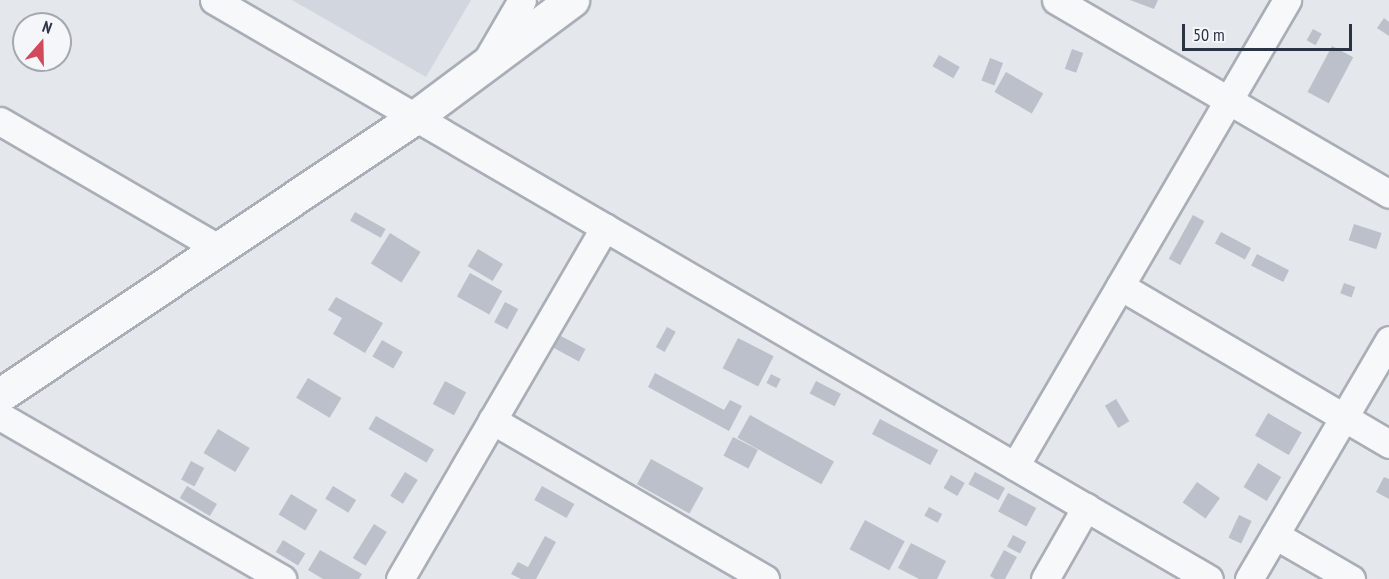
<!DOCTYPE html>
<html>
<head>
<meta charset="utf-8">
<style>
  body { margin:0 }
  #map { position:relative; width:1389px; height:579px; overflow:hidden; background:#e4e7ec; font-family:"PT Sans Narrow",sans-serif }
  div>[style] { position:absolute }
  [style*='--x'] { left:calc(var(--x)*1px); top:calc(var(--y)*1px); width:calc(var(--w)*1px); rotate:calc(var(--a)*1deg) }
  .built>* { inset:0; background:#d2d6de }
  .building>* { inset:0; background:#bbc0ca; transform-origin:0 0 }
  .roads { filter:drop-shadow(2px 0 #a9aeb7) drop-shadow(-2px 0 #a9aeb7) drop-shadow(0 2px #a9aeb7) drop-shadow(0 -2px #a9aeb7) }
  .minor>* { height:27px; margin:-13.5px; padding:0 13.5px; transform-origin:13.5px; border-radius:13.5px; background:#f7f8fa }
  .tertiary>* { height:33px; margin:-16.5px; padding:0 16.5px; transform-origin:16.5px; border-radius:16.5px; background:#f7f8fa }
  span { translate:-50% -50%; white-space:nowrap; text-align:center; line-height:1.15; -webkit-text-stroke:4.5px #f4f6f9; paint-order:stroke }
  .north { position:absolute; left:12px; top:12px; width:60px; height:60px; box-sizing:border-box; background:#f4f6f9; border:2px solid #a4a8b1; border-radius:50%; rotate:20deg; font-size:16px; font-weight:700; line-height:24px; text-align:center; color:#2b3445 }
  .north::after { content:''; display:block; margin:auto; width:21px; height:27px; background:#d1495b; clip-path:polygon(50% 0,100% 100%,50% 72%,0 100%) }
  .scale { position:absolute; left:1182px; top:24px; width:170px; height:27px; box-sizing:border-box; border:3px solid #2b3445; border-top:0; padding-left:8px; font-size:18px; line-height:21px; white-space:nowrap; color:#2b3445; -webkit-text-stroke:4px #f4f6f9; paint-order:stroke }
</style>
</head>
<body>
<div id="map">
  <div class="built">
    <div style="clip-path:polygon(292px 0,471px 0,426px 77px)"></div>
  </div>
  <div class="building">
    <div style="clip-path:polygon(1130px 0,1158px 0,1154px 9px)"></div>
    <div style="clip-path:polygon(1384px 18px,1389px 22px,1389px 36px,1377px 28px)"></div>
    <div style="left:1313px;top:29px;width:10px;height:13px;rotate:29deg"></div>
    <div style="left:1332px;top:46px;width:24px;height:52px;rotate:28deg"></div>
    <div style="left:1072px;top:49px;width:12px;height:21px;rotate:20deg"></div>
    <div style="left:939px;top:55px;width:24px;height:13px;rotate:30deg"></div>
    <div style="left:990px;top:58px;width:14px;height:24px;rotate:21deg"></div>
    <div style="left:1006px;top:72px;width:43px;height:23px;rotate:30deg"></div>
    <div style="left:355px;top:212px;width:35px;height:10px;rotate:29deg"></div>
    <div style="left:1193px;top:215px;width:13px;height:50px;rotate:29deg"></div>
    <div style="left:1354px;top:224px;width:29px;height:17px;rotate:18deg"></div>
    <div style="left:1221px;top:232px;width:34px;height:13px;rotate:28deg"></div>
    <div style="left:390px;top:233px;width:36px;height:36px;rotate:32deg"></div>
    <div style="left:478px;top:249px;width:29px;height:20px;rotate:31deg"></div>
    <div style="left:1257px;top:254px;width:36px;height:13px;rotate:27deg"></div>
    <div style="left:470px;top:273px;width:37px;height:27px;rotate:29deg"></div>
    <div style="left:1344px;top:283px;width:12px;height:11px;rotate:20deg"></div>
    <div style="clip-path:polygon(336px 297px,383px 323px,365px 353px,333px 334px,342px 318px,328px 310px)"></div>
    <div style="left:505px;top:302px;width:15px;height:23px;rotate:28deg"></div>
    <div style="left:667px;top:327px;width:10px;height:23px;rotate:29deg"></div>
    <div style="left:559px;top:335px;width:30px;height:14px;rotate:28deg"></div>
    <div style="left:738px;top:338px;width:40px;height:34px;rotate:27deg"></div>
    <div style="left:382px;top:340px;width:24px;height:19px;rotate:30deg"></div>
    <div style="clip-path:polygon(655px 373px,724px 410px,730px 400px,742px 406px,729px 431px,648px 387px)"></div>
    <div style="left:771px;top:374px;width:11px;height:10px;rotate:27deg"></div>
    <div style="left:308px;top:378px;width:39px;height:23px;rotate:31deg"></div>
    <div style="left:445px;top:381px;width:24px;height:26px;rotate:28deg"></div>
    <div style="left:816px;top:381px;width:28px;height:14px;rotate:27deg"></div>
    <div style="left:1116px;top:399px;width:26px;height:13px;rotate:59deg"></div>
    <div style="left:1268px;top:413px;width:39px;height:26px;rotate:30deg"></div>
    <div style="left:750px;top:415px;width:96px;height:26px;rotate:29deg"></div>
    <div style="left:376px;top:416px;width:67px;height:15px;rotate:30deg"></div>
    <div style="left:880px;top:419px;width:66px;height:17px;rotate:28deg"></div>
    <div style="left:218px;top:429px;width:37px;height:28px;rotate:31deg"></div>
    <div style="left:733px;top:437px;width:28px;height:21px;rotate:27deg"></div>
    <div style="left:651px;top:459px;width:60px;height:29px;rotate:29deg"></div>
    <div style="left:191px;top:461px;width:15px;height:21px;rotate:28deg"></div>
    <div style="left:1258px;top:463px;width:27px;height:28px;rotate:31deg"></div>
    <div style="left:405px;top:472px;width:15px;height:28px;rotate:32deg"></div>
    <div style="left:975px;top:472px;width:34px;height:14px;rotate:28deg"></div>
    <div style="left:951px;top:475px;width:16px;height:15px;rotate:30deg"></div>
    <div style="clip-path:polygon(1384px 477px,1389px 479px,1389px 499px,1376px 492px)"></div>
    <div style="left:1197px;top:482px;width:28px;height:25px;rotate:35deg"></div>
    <div style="left:187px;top:486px;width:35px;height:14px;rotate:31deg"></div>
    <div style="left:333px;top:486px;width:27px;height:15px;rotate:31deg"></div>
    <div style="left:542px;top:486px;width:37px;height:16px;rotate:29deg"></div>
    <div style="left:1008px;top:493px;width:32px;height:21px;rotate:28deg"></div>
    <div style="left:291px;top:494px;width:31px;height:24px;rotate:31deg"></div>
    <div style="left:929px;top:507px;width:15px;height:10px;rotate:28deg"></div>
    <div style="left:1239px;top:515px;width:14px;height:25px;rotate:25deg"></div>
    <div style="left:865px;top:520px;width:45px;height:33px;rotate:28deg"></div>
    <div style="left:374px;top:524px;width:15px;height:40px;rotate:32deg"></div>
    <div style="left:1013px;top:535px;width:15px;height:13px;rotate:28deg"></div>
    <div style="clip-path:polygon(545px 536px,556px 542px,536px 579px,521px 579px,511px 574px,518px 562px,528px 567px)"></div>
    <div style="left:283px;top:540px;width:26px;height:14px;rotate:31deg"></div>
    <div style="clip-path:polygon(911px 543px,946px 561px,937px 579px,919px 579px,898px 568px)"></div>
    <div style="clip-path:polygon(320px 550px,362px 574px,359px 579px,323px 579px,308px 570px)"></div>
    <div style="clip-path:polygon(1004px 550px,1017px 557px,1005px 579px,995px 579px,990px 576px)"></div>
  </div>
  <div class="roads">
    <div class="minor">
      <div style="--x:214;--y:0;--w:1151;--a:30.2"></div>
      <div style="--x:1056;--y:0;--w:385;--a:30.2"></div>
      <div style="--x:487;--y:60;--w:69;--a:-59.7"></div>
      <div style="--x:0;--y:121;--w:255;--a:30.2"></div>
      <div style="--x:1120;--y:286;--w:312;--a:30.4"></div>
      <div style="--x:0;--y:416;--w:326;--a:30"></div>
      <div style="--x:492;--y:420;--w:316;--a:30.2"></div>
      <div style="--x:1015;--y:466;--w:540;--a:-59.73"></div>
      <div style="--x:1275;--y:535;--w:88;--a:30.1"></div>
      <div style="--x:400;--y:579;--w:407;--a:-59.8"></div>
      <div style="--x:1045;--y:579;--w:83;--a:-60.3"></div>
      <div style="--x:1249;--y:579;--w:277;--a:-59.6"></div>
    </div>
    <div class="tertiary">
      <div style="--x:0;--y:395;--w:500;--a:-33.8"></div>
      <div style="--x:415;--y:117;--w:196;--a:-36.7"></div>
    </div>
  </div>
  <div class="north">N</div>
  <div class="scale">50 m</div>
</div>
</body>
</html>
